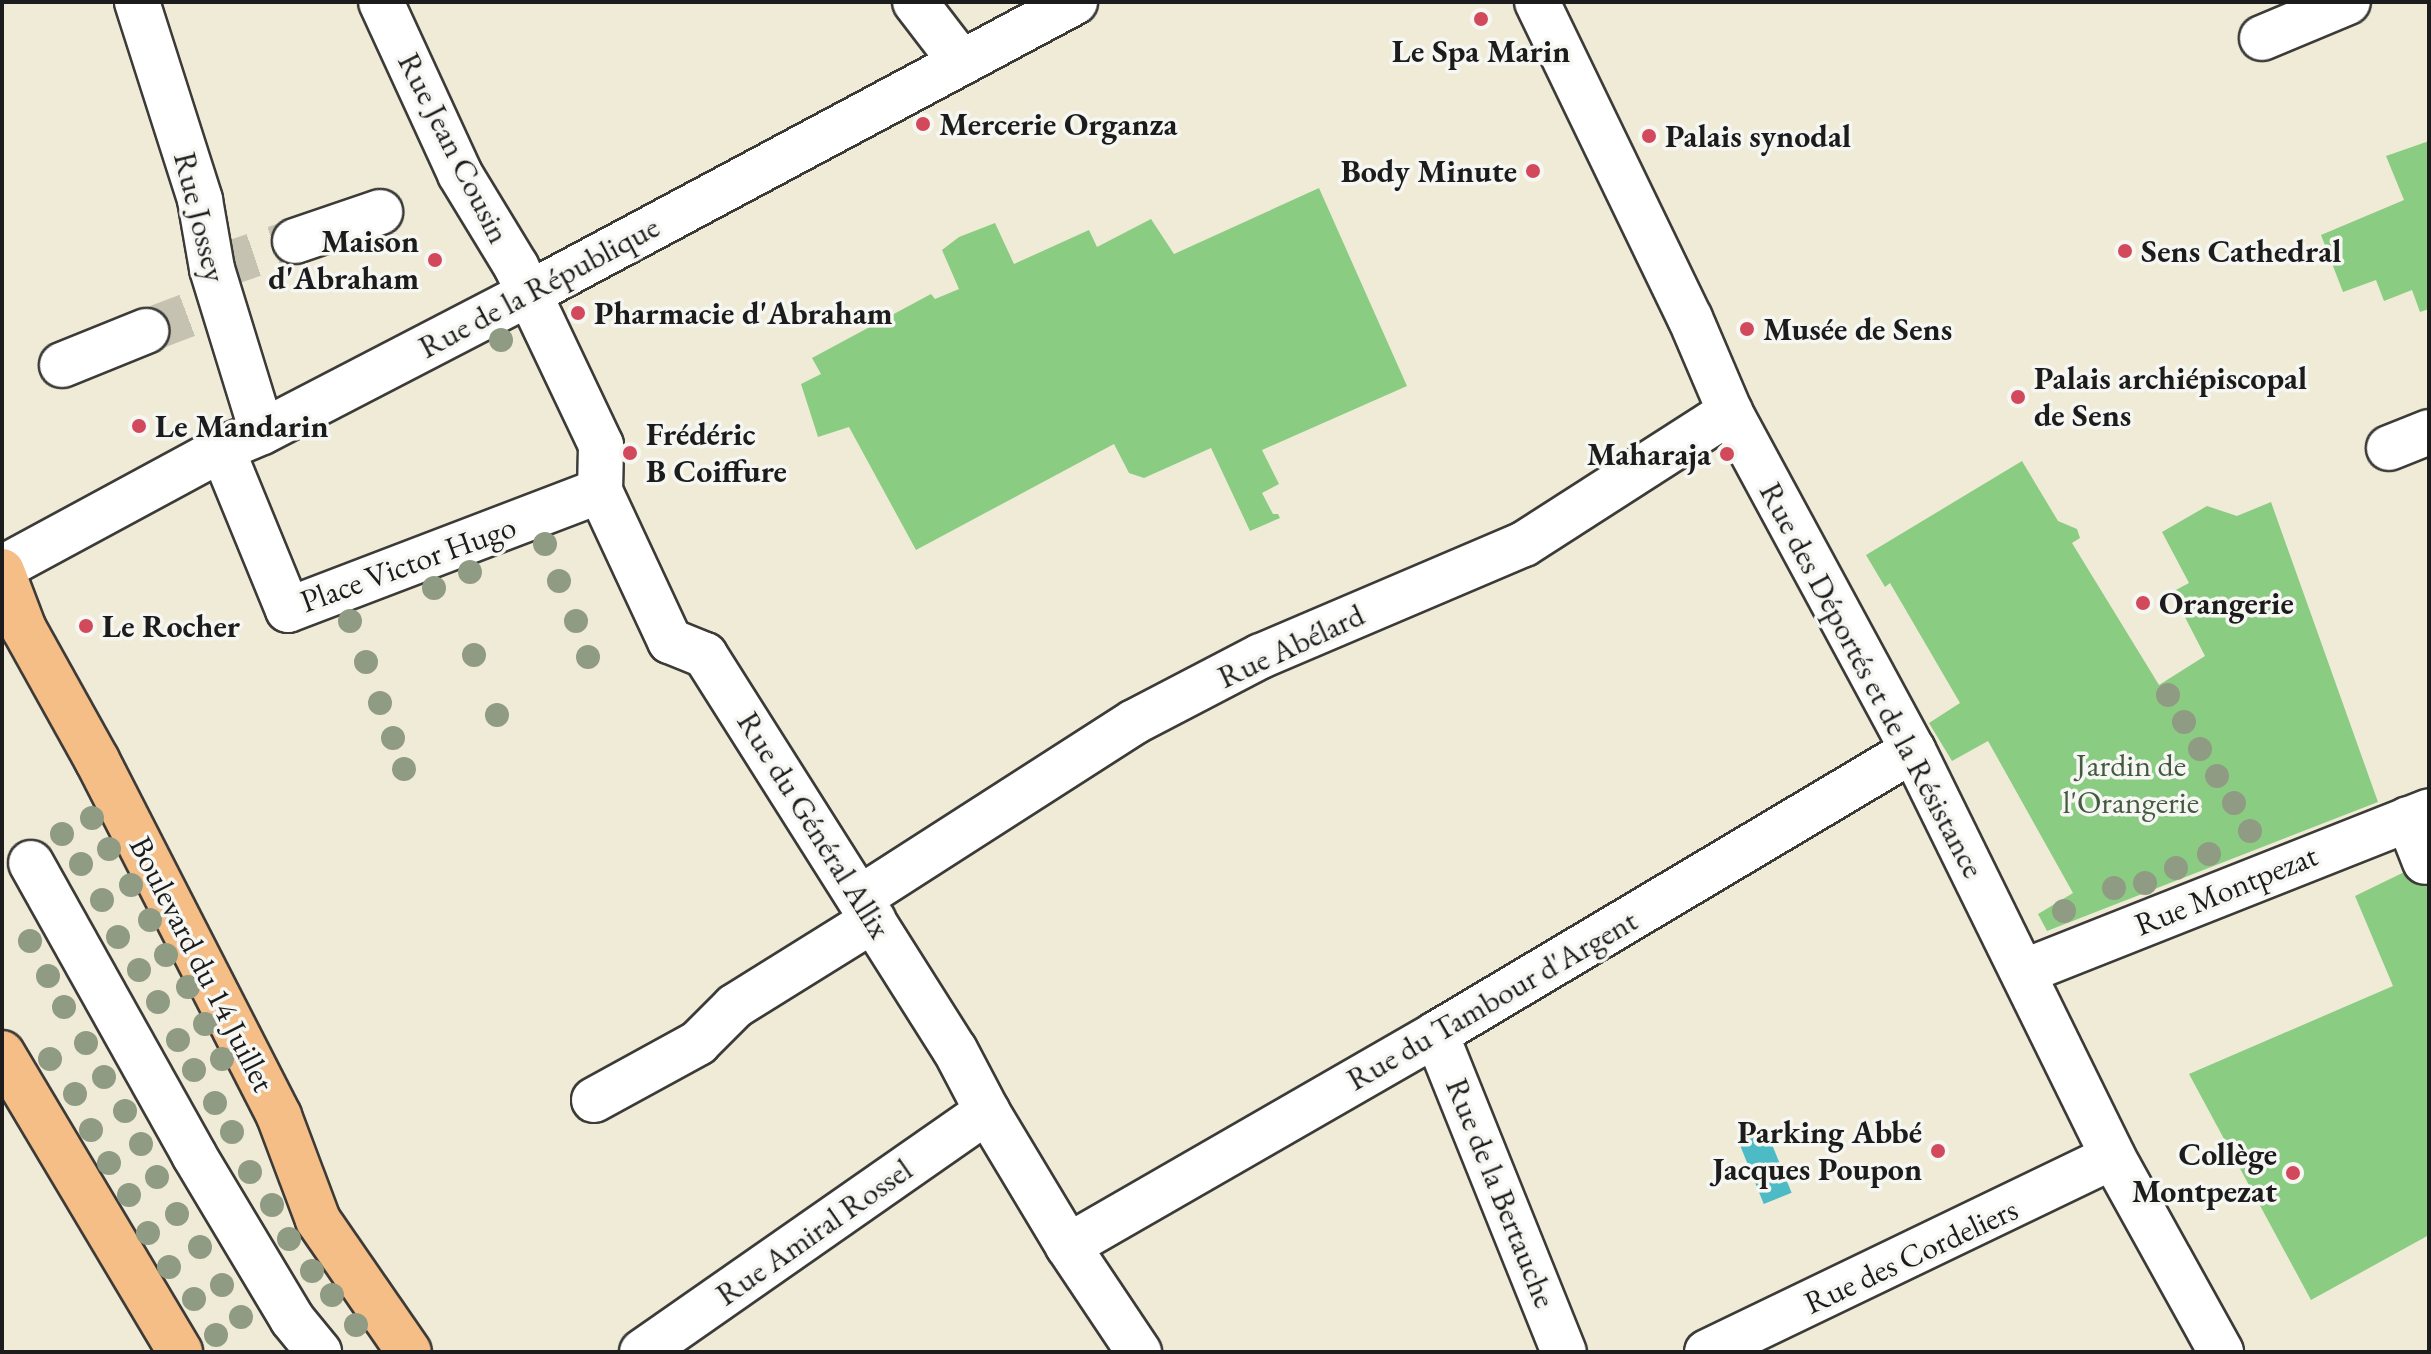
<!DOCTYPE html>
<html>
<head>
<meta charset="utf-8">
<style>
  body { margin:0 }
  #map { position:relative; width:2431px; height:1354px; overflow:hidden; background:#efebd7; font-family:"EB Garamond",serif }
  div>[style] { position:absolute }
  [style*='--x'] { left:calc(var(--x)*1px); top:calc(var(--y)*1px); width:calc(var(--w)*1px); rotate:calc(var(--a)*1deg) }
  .green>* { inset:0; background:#8bcc83 }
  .water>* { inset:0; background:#4dbbc5; transform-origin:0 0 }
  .minor-tunnel>* { height:44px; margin-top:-22px; transform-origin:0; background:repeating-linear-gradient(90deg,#c5c2b2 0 44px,transparent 0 66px) }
  .roads { filter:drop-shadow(2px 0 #3c3b38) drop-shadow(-2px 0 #3c3b38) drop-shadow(0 2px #3c3b38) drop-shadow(0 -2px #3c3b38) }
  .minor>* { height:44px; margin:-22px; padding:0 22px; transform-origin:22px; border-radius:22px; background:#fff }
  .major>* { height:44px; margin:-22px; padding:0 22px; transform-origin:22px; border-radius:22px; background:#f6be87 }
  .trees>* { width:24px; height:24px; margin:-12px; border-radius:50%; background:#909b84 }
  .dots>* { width:22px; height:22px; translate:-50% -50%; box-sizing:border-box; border:4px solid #f6f6f2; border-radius:50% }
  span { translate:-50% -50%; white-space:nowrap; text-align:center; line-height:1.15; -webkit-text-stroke:7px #f6f6f2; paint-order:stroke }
  .poi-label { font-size:32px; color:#1c1c1c; font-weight:700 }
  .left { translate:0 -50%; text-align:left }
  .right { translate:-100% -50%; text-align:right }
  .street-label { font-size:32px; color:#1c1c1c }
  .park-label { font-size:32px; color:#435a40 }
  .frame { position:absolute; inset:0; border:4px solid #1c1c1c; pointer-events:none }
</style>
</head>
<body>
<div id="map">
  <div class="green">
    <div style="clip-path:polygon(2429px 141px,2429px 309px,2420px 312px,2412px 290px,2384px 301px,2376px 280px,2343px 292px,2321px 235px,2404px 200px,2386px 156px)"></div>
    <div style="clip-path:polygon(1319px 188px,1407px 386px,1262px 450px,1279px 484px,1262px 493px,1273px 514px,1278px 514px,1280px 518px,1250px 531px,1211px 448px,1144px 478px,1129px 473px,1114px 444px,916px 550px,849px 427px,818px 437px,801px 384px,821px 374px,812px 358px,931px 294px,935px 299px,959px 289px,942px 250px,959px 237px,995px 223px,1014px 264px,1089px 230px,1097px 247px,1151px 219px,1174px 254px)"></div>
    <div style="clip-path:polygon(2022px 461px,2058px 521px,2077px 529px,2080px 538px,2072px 543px,2159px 685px,2205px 656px,2172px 592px,2189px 583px,2162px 532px,2207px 506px,2237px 516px,2271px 502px,2378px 802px,2047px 931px,2038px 914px,2073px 893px,1988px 741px,1952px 761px,1929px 723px,1960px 703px,1890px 583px,1885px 587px,1866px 555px)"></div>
    <div style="clip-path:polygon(2429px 860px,2429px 1235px,2311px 1300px,2189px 1074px,2393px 986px,2355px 896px)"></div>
  </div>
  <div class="water">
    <div style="left:1765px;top:1127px;width:71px;height:30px;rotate:68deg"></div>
  </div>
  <div class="minor-tunnel">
    <div style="--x:212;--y:269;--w:88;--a:-18.6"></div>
    <div style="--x:146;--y:331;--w:48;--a:-20.7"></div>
  </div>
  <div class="roads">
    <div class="minor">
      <div style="--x:137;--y:2;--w:208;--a:72.3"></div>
      <div style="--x:200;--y:200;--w:70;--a:80.1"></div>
      <div style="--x:212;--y:269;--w:170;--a:72.9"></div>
      <div style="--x:381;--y:2;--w:189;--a:65.3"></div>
      <div style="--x:460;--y:174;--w:108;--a:58.7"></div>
      <div style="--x:516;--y:266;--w:198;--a:64.6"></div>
      <div style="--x:601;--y:445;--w:46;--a:91.2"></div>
      <div style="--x:600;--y:491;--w:166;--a:65"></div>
      <div style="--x:670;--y:641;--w:38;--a:22"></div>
      <div style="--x:705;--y:655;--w:467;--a:57.7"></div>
      <div style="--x:955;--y:1050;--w:69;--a:62.3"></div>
      <div style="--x:987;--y:1111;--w:157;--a:59"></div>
      <div style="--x:1068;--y:1246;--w:128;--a:56.2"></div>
      <div style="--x:915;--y:2;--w:76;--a:52.5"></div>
      <div style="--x:1537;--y:2;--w:351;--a:64.2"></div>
      <div style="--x:1690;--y:318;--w:102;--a:66.9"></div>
      <div style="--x:1730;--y:412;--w:384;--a:61.6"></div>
      <div style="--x:1913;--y:750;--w:453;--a:63.8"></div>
      <div style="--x:2113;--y:1157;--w:223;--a:61"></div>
      <div style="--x:2262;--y:38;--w:93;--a:-22.7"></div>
      <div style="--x:295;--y:241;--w:90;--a:-18.8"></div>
      <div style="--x:62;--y:365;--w:91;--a:-22"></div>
      <div style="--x:2389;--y:448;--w:43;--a:-21.8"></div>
      <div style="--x:222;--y:449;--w:174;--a:67.7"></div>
      <div style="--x:288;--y:610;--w:334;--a:-20.9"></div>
      <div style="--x:2;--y:568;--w:250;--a:-28.4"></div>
      <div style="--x:222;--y:449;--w:43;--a:-23"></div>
      <div style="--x:262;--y:432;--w:302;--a:-27.4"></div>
      <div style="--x:530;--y:293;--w:618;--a:-28.1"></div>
      <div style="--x:2408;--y:819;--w:46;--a:68.4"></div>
      <div style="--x:31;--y:863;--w:334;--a:60.8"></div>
      <div style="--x:194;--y:1155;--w:191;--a:59.1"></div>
      <div style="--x:292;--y:1319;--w:43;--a:50.7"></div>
      <div style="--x:860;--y:898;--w:326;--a:-32.7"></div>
      <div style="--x:1134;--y:722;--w:143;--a:-27.5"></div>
      <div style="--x:1261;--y:656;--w:286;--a:-23.1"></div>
      <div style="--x:1524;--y:544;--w:245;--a:-32.7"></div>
      <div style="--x:2023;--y:972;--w:437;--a:-21.6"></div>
      <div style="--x:1436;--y:1034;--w:343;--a:68.1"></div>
      <div style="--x:594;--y:1100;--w:119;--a:-28.7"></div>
      <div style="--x:698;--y:1043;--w:52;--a:-45"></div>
      <div style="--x:735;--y:1006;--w:163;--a:-31.9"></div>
      <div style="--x:1068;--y:1246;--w:425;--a:-29.9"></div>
      <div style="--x:1436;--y:1034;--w:555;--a:-30.77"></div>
      <div style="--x:642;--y:1352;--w:421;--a:-34.9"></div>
      <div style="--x:1707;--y:1352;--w:450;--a:-25.7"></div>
    </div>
    <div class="major">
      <div style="--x:2;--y:571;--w:62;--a:69.2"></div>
      <div style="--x:24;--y:629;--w:150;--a:60.9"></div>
      <div style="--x:97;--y:760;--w:400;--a:62.9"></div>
      <div style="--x:279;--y:1116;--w:111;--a:69.4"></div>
      <div style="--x:318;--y:1220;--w:160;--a:55.4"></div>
      <div style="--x:2;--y:1053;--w:348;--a:59.2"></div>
    </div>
  </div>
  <div class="trees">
    <div style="left:501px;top:340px"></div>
    <div style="left:545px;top:544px"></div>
    <div style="left:470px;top:572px"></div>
    <div style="left:559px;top:581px"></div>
    <div style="left:434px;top:588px"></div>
    <div style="left:350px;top:621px"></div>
    <div style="left:576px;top:621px"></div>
    <div style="left:474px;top:655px"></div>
    <div style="left:588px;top:657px"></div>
    <div style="left:366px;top:662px"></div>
    <div style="left:2168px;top:695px"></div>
    <div style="left:380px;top:703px"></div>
    <div style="left:497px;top:715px"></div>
    <div style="left:2184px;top:722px"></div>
    <div style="left:393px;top:738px"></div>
    <div style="left:2200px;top:749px"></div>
    <div style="left:404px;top:769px"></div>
    <div style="left:2217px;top:776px"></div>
    <div style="left:2234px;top:803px"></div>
    <div style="left:92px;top:818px"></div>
    <div style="left:2250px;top:831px"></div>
    <div style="left:62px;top:834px"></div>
    <div style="left:109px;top:849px"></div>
    <div style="left:2209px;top:854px"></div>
    <div style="left:81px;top:864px"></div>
    <div style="left:2176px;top:868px"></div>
    <div style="left:2145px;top:883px"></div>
    <div style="left:131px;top:885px"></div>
    <div style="left:2114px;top:888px"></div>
    <div style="left:102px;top:900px"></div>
    <div style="left:2064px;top:911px"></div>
    <div style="left:150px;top:920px"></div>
    <div style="left:118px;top:937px"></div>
    <div style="left:30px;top:941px"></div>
    <div style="left:166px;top:955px"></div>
    <div style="left:139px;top:970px"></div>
    <div style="left:48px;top:976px"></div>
    <div style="left:188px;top:987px"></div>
    <div style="left:158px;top:1002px"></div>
    <div style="left:64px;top:1007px"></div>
    <div style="left:205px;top:1024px"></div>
    <div style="left:178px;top:1040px"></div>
    <div style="left:86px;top:1043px"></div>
    <div style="left:50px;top:1059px"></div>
    <div style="left:222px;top:1059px"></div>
    <div style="left:194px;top:1070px"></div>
    <div style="left:104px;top:1077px"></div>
    <div style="left:75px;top:1094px"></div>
    <div style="left:215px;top:1103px"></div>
    <div style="left:125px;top:1111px"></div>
    <div style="left:91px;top:1130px"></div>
    <div style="left:232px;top:1132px"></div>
    <div style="left:141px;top:1144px"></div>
    <div style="left:109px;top:1163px"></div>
    <div style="left:250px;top:1172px"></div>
    <div style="left:157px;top:1177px"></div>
    <div style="left:129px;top:1195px"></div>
    <div style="left:272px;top:1205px"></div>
    <div style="left:177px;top:1214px"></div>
    <div style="left:148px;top:1233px"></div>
    <div style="left:289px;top:1239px"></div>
    <div style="left:200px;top:1247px"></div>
    <div style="left:169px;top:1267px"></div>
    <div style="left:312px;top:1271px"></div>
    <div style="left:222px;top:1285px"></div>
    <div style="left:332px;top:1295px"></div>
    <div style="left:194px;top:1299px"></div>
    <div style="left:241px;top:1317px"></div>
    <div style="left:356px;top:1325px"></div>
    <div style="left:216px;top:1335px"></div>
  </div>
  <div class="dots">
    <div style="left:1481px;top:19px;background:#d1495b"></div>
    <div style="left:923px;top:124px;background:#d1495b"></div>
    <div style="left:1649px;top:136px;background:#d1495b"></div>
    <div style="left:1533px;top:171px;background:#d1495b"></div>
    <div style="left:2125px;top:251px;background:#d1495b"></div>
    <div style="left:435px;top:260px;background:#d1495b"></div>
    <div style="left:578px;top:313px;background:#d1495b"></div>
    <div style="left:1747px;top:329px;background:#d1495b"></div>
    <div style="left:2018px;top:397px;background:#d1495b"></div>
    <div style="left:139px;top:426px;background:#d1495b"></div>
    <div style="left:630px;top:453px;background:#d1495b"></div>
    <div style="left:1727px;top:454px;background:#d1495b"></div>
    <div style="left:2143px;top:603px;background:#d1495b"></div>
    <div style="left:86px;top:626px;background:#d1495b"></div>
    <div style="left:1938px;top:1151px;background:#d1495b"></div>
    <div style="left:2293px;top:1173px;background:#d1495b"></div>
  </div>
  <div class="poi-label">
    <span style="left:1481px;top:51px">Le Spa Marin</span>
    <span class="left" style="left:939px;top:124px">Mercerie Organza</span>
    <span class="left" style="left:1665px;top:136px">Palais synodal</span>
    <span class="right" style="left:1517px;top:171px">Body Minute</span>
    <span class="right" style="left:419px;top:260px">Maison<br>d'Abraham</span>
    <span class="left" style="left:2141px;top:251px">Sens Cathedral</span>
    <span class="left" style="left:594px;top:313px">Pharmacie d'Abraham</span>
    <span class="left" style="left:1763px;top:329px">Musée de Sens</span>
    <span class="left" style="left:2034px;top:397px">Palais archiépiscopal<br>de Sens</span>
    <span class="left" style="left:155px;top:426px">Le Mandarin</span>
    <span class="left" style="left:646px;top:453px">Frédéric<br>B Coiffure</span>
    <span class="right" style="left:1711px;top:454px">Maharaja</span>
    <span class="left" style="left:2159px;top:603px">Orangerie</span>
    <span class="left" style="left:102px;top:626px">Le Rocher</span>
    <span class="right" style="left:1922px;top:1151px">Parking Abbé<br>Jacques Poupon</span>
    <span class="right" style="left:2277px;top:1173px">Collège<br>Montpezat</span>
  </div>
  <div class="street-label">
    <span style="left:454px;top:148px;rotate:63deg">Rue Jean Cousin</span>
    <span style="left:200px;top:217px;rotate:76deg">Rue Jossey</span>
    <span style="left:539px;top:287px;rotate:-28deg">Rue de la République</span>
    <span style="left:408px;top:564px;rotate:-20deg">Place Victor Hugo</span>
    <span style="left:1291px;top:646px;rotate:-25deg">Rue Abélard</span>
    <span style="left:1872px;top:680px;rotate:62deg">Rue des Déportés et de la Résistance</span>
    <span style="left:814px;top:825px;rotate:58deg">Rue du Général Allix</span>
    <span style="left:2226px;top:890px;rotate:-22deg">Rue Montpezat</span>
    <span style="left:202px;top:964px;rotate:63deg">Boulevard du 14 Juillet</span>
    <span style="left:1492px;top:1000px;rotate:-30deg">Rue du Tambour d'Argent</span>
    <span style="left:1501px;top:1193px;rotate:68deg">Rue de la Bertauche</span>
    <span style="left:814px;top:1232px;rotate:-35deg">Rue Amiral Rossel</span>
    <span style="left:1911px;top:1256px;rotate:-25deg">Rue des Cordeliers</span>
  </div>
  <div class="park-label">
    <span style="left:2131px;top:784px">Jardin de<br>l'Orangerie</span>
  </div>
  <div class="frame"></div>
</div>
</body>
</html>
